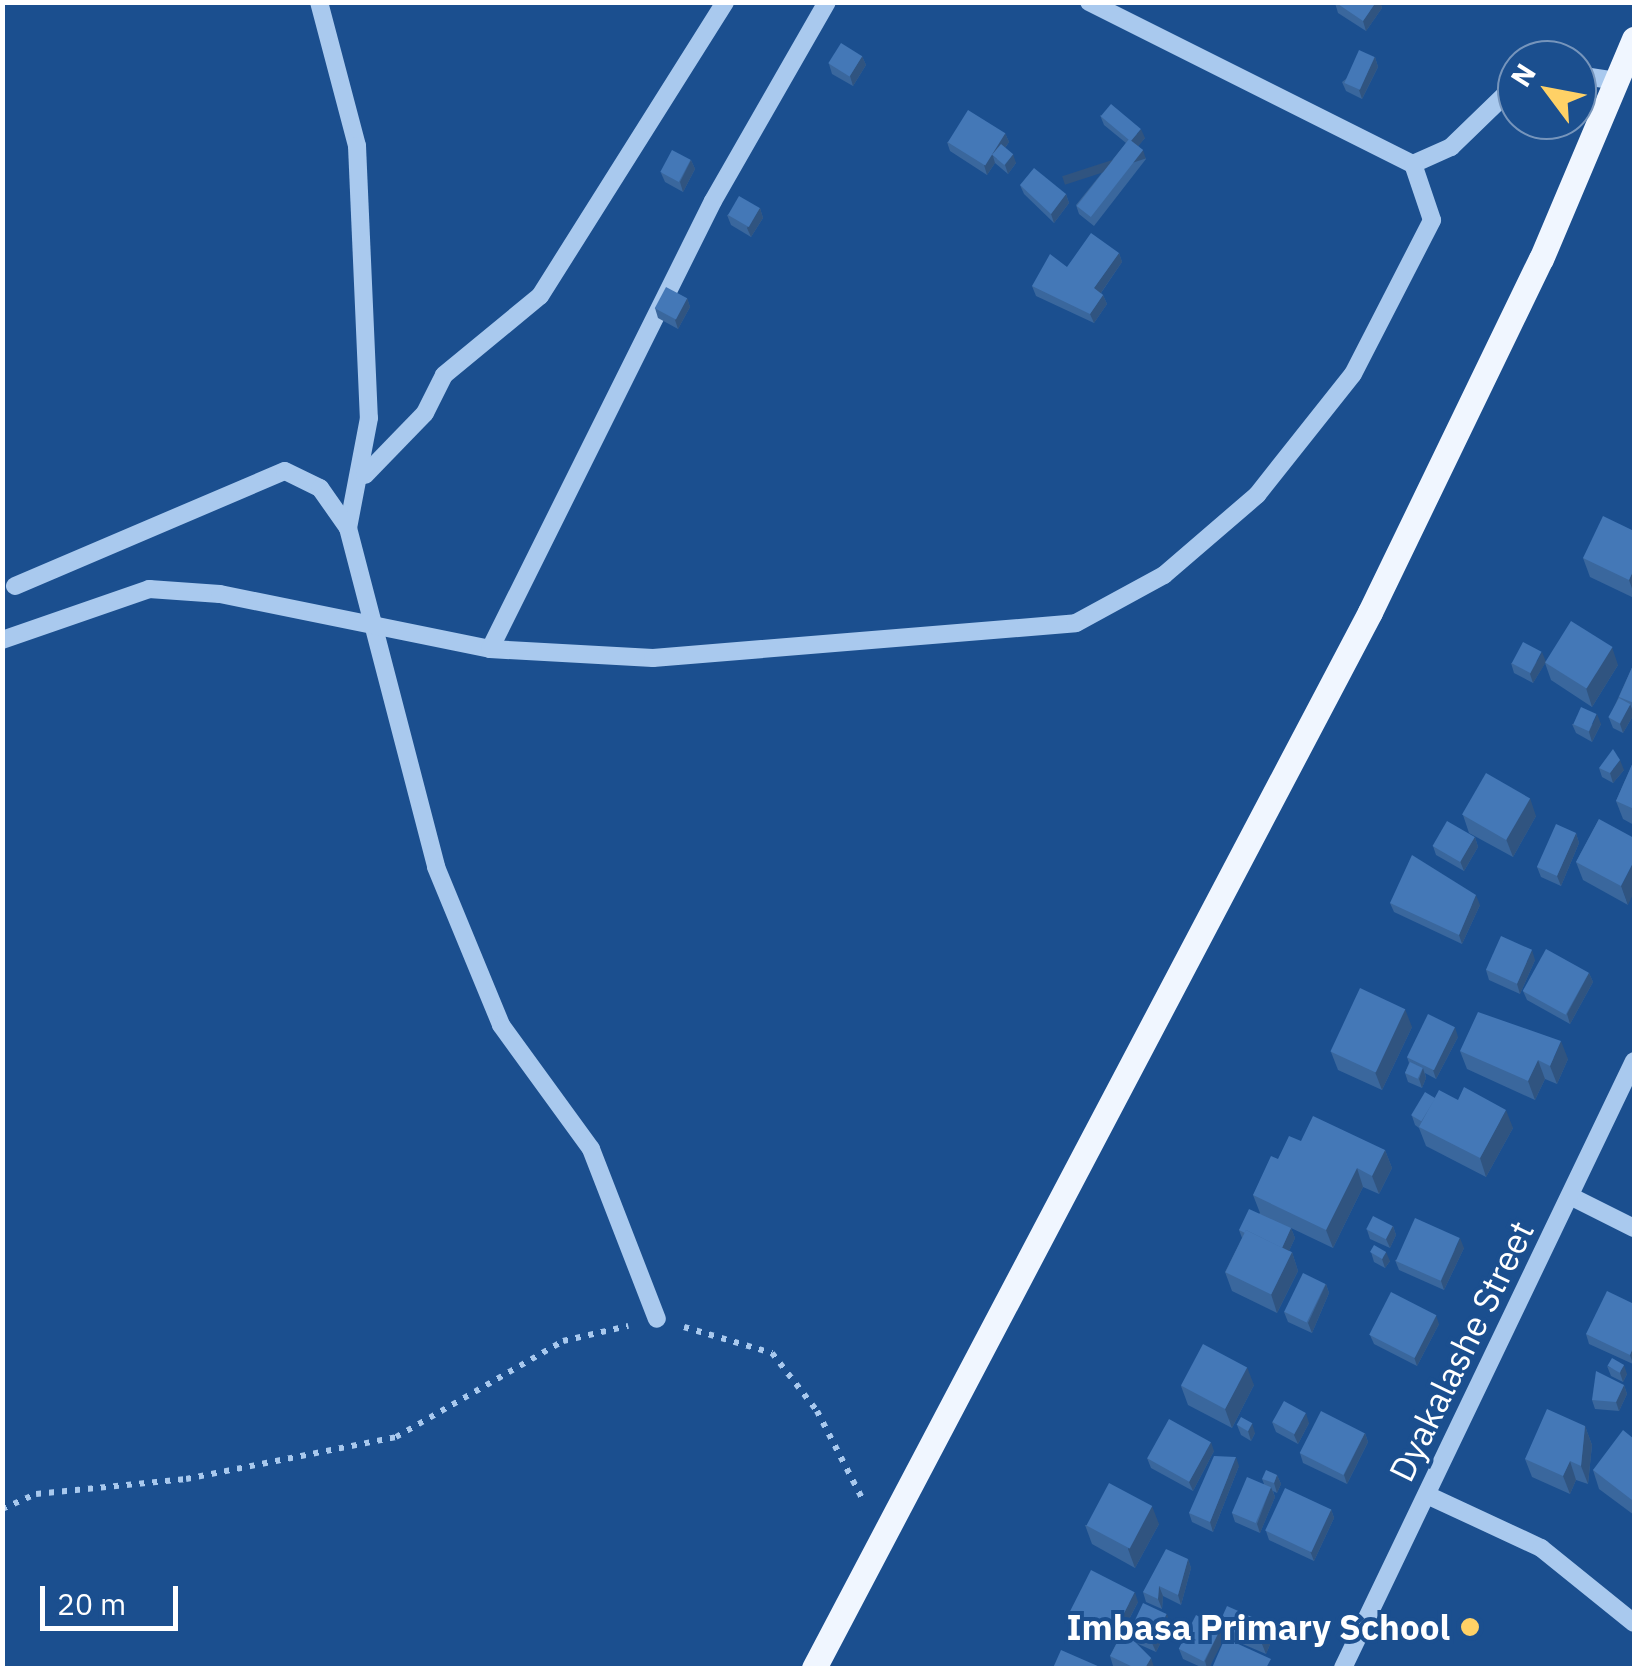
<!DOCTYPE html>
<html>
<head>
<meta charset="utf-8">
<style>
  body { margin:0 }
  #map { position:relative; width:1637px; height:1671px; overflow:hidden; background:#1b4f8f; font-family:"IBM Plex Sans",sans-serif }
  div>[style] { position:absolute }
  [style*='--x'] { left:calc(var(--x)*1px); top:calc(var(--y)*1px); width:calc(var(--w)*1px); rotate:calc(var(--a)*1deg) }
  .path>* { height:6px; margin-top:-3px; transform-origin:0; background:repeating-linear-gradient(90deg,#a9c9ee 0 5px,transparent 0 13px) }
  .minor>* { height:18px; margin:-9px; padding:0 9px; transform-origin:9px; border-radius:9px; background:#a9c9ee }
  .major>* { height:25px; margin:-12.5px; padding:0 12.5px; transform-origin:12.5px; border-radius:12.5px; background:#f0f6ff }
  .wall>* { inset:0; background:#3a679d }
  .shaded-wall>* { inset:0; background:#305480; transform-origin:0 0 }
  .building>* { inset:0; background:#4478b7; transform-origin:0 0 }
  .dots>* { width:28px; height:28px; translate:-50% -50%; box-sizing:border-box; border:5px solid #1b4f8f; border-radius:50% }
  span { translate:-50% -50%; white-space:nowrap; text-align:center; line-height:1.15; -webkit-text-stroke:8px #1b4f8f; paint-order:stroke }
  .street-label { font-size:35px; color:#fff }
  .poi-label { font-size:35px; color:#fff; font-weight:700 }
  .right { translate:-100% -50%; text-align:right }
  .frame { position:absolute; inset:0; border:5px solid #fff; pointer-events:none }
  .north { position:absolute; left:1497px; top:40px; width:100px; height:100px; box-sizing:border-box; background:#1b4f8f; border:2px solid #7695bc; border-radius:50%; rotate:302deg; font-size:28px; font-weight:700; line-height:40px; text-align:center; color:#fff }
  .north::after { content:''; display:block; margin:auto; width:35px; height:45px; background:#ffd166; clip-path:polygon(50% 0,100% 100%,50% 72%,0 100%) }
  .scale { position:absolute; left:40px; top:1586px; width:138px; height:45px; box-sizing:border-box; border:5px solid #fff; border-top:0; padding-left:12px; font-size:30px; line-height:35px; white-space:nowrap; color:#fff; -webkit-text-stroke:8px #1b4f8f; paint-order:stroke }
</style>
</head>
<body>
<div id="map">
  <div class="path">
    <div style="--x:684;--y:1327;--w:92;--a:16.5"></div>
    <div style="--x:772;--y:1353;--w:73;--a:52.2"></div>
    <div style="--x:817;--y:1411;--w:102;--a:62.7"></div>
    <div style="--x:2;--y:1509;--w:37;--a:-24"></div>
    <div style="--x:36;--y:1494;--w:151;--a:-5.7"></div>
    <div style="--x:186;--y:1479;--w:214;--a:-11.3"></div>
    <div style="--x:396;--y:1437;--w:193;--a:-29.9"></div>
    <div style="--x:563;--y:1341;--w:67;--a:-13"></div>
  </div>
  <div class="minor">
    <div style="--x:319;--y:2;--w:149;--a:75.2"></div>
    <div style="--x:357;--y:146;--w:272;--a:87.5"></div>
    <div style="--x:369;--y:418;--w:112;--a:100.8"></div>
    <div style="--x:348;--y:528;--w:350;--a:75.4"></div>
    <div style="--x:436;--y:867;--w:171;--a:67.6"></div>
    <div style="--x:501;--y:1025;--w:153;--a:54"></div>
    <div style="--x:591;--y:1149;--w:182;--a:68.8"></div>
    <div style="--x:1089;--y:2;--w:362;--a:26.6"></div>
    <div style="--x:1413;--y:164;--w:42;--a:-24.1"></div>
    <div style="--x:1451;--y:147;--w:92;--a:-44.1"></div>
    <div style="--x:1577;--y:75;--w:40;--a:8.5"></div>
    <div style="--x:365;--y:475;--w:86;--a:-45.9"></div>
    <div style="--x:425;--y:413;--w:42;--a:-63.4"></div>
    <div style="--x:444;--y:375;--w:124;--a:-39.5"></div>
    <div style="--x:540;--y:296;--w:347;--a:-57.8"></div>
    <div style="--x:15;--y:586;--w:293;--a:-23.1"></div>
    <div style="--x:285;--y:471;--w:39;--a:26"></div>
    <div style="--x:320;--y:488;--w:49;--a:55"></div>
    <div style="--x:2;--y:640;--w:156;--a:-19.1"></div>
    <div style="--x:149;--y:589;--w:71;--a:4"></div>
    <div style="--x:220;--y:594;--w:276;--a:11.5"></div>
    <div style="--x:490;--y:649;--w:163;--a:3.2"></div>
    <div style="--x:653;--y:658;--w:424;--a:-4.7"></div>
    <div style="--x:1076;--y:623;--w:100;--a:-28.6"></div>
    <div style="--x:1164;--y:575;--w:123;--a:-40.7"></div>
    <div style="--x:1257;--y:495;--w:154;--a:-51.6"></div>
    <div style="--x:1353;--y:374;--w:173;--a:-62.8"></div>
    <div style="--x:1432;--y:220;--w:59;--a:-108.7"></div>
    <div style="--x:490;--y:649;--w:500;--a:-63.54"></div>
    <div style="--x:713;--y:201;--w:229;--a:-60.2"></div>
    <div style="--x:1572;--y:1197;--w:69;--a:26.6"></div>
    <div style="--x:1427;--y:1495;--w:126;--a:24.9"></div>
    <div style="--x:1541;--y:1548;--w:119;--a:38.9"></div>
    <div style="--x:1343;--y:1668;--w:673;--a:-64.39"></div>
  </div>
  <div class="major">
    <div style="--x:814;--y:1668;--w:1193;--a:-62.23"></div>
    <div style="--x:1370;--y:612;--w:392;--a:-64.2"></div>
    <div style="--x:1541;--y:259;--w:239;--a:-67.1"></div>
  </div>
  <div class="wall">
    <div style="clip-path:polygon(1380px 2px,1382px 8px,1366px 31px,1338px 13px,1335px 3px)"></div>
    <div style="clip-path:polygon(862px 56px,866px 65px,853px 86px,832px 74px,829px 64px)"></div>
    <div style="clip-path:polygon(1375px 57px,1378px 67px,1362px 99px,1346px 91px,1342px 82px)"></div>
    <div style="clip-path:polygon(1100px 115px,1145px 138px,1138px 146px,1146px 159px,1094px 226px,1079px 214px,1076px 205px,1126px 143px,1104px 125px)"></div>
    <div style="clip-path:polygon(1005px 133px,1009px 142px,1005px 148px,1016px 163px,1008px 174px,995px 163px,987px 175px,950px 151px,947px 142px)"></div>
    <div style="clip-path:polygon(691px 160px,695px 169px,683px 192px,665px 182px,661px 173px)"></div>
    <div style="clip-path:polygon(1020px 185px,1066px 194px,1069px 203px,1054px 223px,1024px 194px)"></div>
    <div style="clip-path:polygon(760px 208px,763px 218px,751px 237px,731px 225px,727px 215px)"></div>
    <div style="clip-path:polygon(1119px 253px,1122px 262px,1101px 293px,1103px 295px,1107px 304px,1094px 323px,1036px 296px,1032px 286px,1067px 267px)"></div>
    <div style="clip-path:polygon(687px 298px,690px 307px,678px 329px,658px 318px,655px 308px)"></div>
    <div style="clip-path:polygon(1634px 531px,1634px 598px,1590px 577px,1583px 558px)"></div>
    <div style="clip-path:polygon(1545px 661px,1618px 665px,1592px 707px,1551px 680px,1545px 663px,1533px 683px,1514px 673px,1511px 663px)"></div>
    <div style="clip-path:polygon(1634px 663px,1634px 711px,1632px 710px,1634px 714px,1623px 733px,1613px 728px,1609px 718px)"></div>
    <div style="clip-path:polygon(1572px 724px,1601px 724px,1592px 742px,1576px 733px)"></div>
    <div style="clip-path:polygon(1634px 760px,1634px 825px,1623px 819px,1616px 801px)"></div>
    <div style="clip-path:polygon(1599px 768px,1624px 770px,1613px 783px,1602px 777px)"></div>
    <div style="clip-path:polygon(1463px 815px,1536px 816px,1513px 857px,1469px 833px)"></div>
    <div style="clip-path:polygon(1599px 819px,1628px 905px,1583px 880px,1576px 862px)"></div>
    <div style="clip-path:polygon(1576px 833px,1579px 843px,1561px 886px,1541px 877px,1537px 867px)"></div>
    <div style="clip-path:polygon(1475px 837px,1478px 847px,1464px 871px,1436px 855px,1433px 846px)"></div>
    <div style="clip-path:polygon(1390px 903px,1480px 905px,1462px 944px,1394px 912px)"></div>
    <div style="clip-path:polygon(1535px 960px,1520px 994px,1489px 980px,1486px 970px)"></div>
    <div style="clip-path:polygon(1589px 973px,1593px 982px,1570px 1024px,1527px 1000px,1523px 991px)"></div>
    <div style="clip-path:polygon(1412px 1027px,1382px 1090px,1338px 1070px,1331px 1052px)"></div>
    <div style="clip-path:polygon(1458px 1037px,1436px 1079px,1425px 1073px,1426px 1078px,1422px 1088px,1408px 1082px,1405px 1073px,1409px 1063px,1407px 1057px)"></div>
    <div style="clip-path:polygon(1460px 1051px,1568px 1059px,1557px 1084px,1545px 1079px,1535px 1100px,1467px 1069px)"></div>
    <div style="clip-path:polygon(1435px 1098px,1458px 1100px,1513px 1128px,1486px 1177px,1426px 1146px,1419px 1128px,1415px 1125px,1412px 1116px)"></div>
    <div style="clip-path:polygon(1301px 1141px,1385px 1150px,1392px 1168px,1379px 1194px,1363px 1187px,1333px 1248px,1291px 1228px,1295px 1238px,1289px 1251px,1292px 1252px,1298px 1271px,1277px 1313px,1232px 1291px,1225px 1272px,1242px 1238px,1239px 1230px,1260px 1213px,1253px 1195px,1278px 1159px)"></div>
    <div style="clip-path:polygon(1393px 1226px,1396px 1235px,1390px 1248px,1370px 1239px,1367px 1230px)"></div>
    <div style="clip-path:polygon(1464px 1248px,1444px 1290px,1399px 1270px,1395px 1260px)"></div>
    <div style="clip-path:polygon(1371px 1252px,1390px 1261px,1385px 1268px,1374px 1262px)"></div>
    <div style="clip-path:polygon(1326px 1284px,1329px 1293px,1312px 1333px,1288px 1322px,1284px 1312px)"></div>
    <div style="clip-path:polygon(1634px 1304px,1633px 1364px,1589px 1344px,1586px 1334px)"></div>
    <div style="clip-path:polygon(1439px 1324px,1417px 1366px,1374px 1344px,1370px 1335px)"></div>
    <div style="clip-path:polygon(1607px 1366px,1627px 1374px,1623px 1382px,1611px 1376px)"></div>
    <div style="clip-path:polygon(1254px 1385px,1232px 1428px,1188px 1405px,1181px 1386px)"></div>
    <div style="clip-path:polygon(1624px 1385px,1627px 1394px,1619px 1411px,1595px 1409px,1592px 1400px)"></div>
    <div style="clip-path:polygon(1272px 1422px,1309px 1423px,1298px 1444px,1276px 1432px)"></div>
    <div style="clip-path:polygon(1237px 1425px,1255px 1433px,1251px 1441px,1241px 1435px)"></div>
    <div style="clip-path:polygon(1585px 1426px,1592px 1445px,1588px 1484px,1576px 1480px,1570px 1494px,1532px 1477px,1525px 1459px)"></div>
    <div style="clip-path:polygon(1365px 1433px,1368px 1442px,1347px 1484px,1303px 1463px,1300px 1453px)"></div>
    <div style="clip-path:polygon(1634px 1439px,1634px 1515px,1599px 1489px,1593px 1470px)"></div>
    <div style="clip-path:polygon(1214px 1451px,1193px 1491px,1151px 1468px,1147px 1458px)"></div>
    <div style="clip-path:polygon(1239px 1466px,1213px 1532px,1192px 1522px,1189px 1513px)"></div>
    <div style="clip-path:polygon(1277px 1475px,1281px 1484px,1277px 1493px,1273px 1491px,1275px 1497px,1260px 1533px,1235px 1522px,1232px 1513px,1264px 1484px,1262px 1479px)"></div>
    <div style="clip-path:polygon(1331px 1509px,1334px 1518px,1314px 1561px,1269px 1540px,1266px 1531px)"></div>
    <div style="clip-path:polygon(1159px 1524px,1135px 1568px,1092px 1544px,1085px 1525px)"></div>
    <div style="clip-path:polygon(1188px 1559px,1191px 1568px,1181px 1605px,1163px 1596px,1162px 1609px,1146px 1602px,1143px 1592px)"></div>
    <div style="clip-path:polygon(1138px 1602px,1118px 1641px,1132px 1641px,1129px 1632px,1170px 1624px,1156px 1652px,1136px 1643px,1151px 1658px,1153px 1668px,1119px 1668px,1113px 1666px,1110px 1656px,1116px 1644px,1073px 1620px,1069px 1611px)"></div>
    <div style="clip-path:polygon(1219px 1626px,1274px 1635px,1266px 1654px,1224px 1636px,1209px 1668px,1203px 1668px,1183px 1659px,1179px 1649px)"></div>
  </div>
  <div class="shaded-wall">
    <div style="clip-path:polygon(1376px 2px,1380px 2px,1382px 8px,1366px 31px,1363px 21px)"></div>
    <div style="clip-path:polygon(862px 56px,866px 65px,853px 86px,850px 76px)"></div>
    <div style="clip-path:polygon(1375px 57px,1378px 67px,1362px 99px,1359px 90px)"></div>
    <div style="clip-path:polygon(1141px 129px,1145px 138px,1135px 150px,1131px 141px)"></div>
    <div style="clip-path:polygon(1005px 133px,1009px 142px,997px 159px,993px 156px,995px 163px,987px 175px,984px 165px)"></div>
    <div style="left:1143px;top:150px;width:9px;height:85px;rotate:72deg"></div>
    <div style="clip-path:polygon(1013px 154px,1016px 163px,1008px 174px,1005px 165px)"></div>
    <div style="clip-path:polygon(691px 160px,695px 169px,683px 192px,680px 182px)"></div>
    <div style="clip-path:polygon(1066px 194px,1069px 203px,1054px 223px,1051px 214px)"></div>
    <div style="clip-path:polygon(760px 208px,763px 218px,751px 237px,747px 228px)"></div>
    <div style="clip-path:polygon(1119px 253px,1122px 262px,1098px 297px,1094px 288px)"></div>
    <div style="clip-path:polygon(1103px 295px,1107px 304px,1094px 323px,1090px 314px)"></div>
    <div style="clip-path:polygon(687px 298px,690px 307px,678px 329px,675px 320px)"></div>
    <div style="clip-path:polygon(1634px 569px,1634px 594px,1629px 580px)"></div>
    <div style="clip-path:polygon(1612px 647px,1618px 665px,1592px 707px,1586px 688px)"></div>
    <div style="clip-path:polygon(1542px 652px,1546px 662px,1533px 683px,1530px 674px)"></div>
    <div style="clip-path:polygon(1630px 704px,1634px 714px,1623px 733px,1620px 724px)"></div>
    <div style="clip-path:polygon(1597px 714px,1601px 724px,1592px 742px,1589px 732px)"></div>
    <div style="clip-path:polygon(1620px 760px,1624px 770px,1613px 783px,1610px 773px)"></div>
    <div style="clip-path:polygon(1530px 798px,1536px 816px,1513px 857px,1506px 839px)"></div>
    <div style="clip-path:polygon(1576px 833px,1579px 843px,1561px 886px,1557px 876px)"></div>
    <div style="clip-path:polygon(1475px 837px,1478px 847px,1464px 871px,1460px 861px)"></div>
    <div style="clip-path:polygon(1634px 861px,1634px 892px,1628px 905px,1621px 886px)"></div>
    <div style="clip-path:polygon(1476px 895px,1480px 905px,1462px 944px,1459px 935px)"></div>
    <div style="clip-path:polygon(1532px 950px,1535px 960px,1520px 994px,1517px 984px)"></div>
    <div style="clip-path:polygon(1589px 973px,1593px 982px,1570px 1024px,1567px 1014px)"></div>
    <div style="clip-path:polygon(1405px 1009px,1412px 1027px,1382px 1090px,1375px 1072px)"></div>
    <div style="clip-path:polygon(1455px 1027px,1458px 1037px,1436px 1079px,1433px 1070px)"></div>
    <div style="clip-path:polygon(1561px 1041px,1568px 1059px,1557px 1084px,1550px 1066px)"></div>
    <div style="clip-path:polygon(1538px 1060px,1545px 1079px,1535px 1100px,1528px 1081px)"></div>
    <div style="clip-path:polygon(1423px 1068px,1426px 1078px,1422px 1088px,1419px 1079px)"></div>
    <div style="clip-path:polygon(1506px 1110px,1513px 1128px,1486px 1177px,1480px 1158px)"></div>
    <div style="clip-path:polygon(1385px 1150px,1392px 1168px,1379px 1194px,1372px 1176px)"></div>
    <div style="clip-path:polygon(1357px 1168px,1363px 1187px,1333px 1248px,1326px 1230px)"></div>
    <div style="clip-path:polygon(1393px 1226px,1396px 1235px,1390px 1248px,1386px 1239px)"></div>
    <div style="clip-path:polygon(1291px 1228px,1295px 1238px,1285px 1260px,1281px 1250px)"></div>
    <div style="clip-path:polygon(1460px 1238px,1464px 1248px,1444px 1290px,1441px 1281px)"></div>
    <div style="clip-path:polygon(1292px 1252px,1298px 1271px,1277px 1313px,1271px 1294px)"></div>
    <div style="clip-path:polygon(1386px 1252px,1390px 1261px,1385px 1268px,1382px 1259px)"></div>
    <div style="clip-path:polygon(1326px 1284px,1329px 1293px,1312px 1333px,1308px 1323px)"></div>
    <div style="clip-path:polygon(1436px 1315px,1439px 1324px,1417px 1366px,1414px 1357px)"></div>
    <div style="clip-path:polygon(1634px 1345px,1634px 1361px,1633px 1364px,1630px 1355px)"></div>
    <div style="clip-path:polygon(1624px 1365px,1627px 1374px,1623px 1382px,1620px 1373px)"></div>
    <div style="clip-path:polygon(1247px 1367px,1254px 1385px,1232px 1428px,1225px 1409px)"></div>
    <div style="clip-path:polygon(1624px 1385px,1627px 1394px,1619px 1411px,1616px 1402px)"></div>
    <div style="clip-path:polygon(1306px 1413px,1309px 1423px,1298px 1444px,1294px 1435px)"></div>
    <div style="clip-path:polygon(1252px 1423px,1255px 1433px,1251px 1441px,1248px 1431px)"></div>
    <div style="clip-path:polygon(1585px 1426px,1592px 1445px,1588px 1484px,1581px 1466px)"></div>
    <div style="clip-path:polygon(1365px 1433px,1368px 1442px,1347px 1484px,1344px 1475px)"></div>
    <div style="clip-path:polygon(1211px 1442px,1214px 1451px,1193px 1491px,1189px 1482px)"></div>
    <div style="clip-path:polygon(1236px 1457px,1239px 1466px,1213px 1532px,1210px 1522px)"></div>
    <div style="clip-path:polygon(1570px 1461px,1576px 1480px,1570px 1494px,1563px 1476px)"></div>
    <div style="clip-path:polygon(1277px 1475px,1281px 1484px,1277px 1493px,1274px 1483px)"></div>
    <div style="clip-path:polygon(1271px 1487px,1275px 1497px,1260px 1533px,1257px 1524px)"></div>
    <div style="clip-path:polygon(1152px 1506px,1159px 1524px,1135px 1568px,1128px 1549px)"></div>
    <div style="clip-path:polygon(1331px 1509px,1334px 1518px,1314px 1561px,1310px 1551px)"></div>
    <div style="clip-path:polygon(1188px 1559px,1191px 1568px,1181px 1605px,1178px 1595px)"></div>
    <div style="clip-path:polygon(1159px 1586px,1163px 1596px,1162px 1609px,1158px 1599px)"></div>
    <div style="clip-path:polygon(1135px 1592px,1138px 1602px,1116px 1644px,1113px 1634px)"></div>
    <div style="clip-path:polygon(1167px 1614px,1170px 1624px,1156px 1652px,1152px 1643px)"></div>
    <div style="clip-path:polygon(1270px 1625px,1274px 1635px,1266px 1654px,1262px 1644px)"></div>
    <div style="clip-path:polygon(1221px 1628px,1225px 1637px,1209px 1668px,1207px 1668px,1205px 1661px)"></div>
    <div style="clip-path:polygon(1151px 1658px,1154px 1667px,1153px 1668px,1145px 1668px)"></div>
  </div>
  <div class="building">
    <div style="clip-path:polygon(1335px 2px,1376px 2px,1363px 21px)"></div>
    <div style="left:841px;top:43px;width:25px;height:24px;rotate:32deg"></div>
    <div style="left:1359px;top:50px;width:17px;height:36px;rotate:24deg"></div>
    <div style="left:1111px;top:104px;width:39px;height:16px;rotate:40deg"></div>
    <div style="left:968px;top:110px;width:44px;height:38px;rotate:32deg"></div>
    <div style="left:1129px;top:139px;width:18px;height:85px;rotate:38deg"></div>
    <div style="left:1001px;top:144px;width:16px;height:14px;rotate:40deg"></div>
    <div style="left:672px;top:150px;width:21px;height:25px;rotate:28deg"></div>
    <div style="clip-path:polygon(1034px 168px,1066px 194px,1051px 214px,1020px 185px)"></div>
    <div style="left:739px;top:196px;width:24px;height:22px;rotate:30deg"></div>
    <div style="clip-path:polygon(1091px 233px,1119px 253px,1094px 288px,1103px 295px,1090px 314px,1032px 286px,1050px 254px,1067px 267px)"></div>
    <div style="left:666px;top:287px;width:24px;height:24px;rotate:28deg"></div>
    <div style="clip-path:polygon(1603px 516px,1634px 531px,1634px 569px,1629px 580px,1583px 558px)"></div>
    <div style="left:1571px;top:621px;width:49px;height:49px;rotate:32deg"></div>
    <div style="left:1523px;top:642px;width:21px;height:24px;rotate:28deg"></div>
    <div style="clip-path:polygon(1634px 663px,1634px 703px,1619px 697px)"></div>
    <div style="left:1619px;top:698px;width:13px;height:22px;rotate:29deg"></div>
    <div style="left:1581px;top:707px;width:17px;height:19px;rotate:24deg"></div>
    <div style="clip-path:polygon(1613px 749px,1620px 760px,1610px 773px,1599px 768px)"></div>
    <div style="clip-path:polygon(1634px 760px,1634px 809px,1616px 801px)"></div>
    <div style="left:1486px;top:773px;width:51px;height:48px;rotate:30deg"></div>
    <div style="clip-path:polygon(1599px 819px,1634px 838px,1634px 861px,1621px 886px,1576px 862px)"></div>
    <div style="left:1447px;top:821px;width:32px;height:29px;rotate:30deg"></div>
    <div style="left:1556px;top:824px;width:22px;height:47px;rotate:24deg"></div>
    <div style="clip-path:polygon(1412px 855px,1476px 895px,1459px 935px,1390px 903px)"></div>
    <div style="left:1501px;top:936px;width:34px;height:37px;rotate:24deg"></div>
    <div style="left:1546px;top:949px;width:49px;height:48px;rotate:29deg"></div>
    <div style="left:1360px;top:988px;width:50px;height:70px;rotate:25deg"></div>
    <div style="clip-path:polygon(1478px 1012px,1561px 1041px,1550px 1066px,1538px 1060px,1528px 1081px,1460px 1051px)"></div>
    <div style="left:1428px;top:1014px;width:30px;height:48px;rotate:26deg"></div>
    <div style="left:1410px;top:1062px;width:14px;height:12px;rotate:25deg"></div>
    <div style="clip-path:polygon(1464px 1087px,1506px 1110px,1480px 1158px,1419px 1127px,1439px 1090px,1458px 1100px)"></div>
    <div style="left:1425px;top:1092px;width:12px;height:27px;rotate:31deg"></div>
    <div style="clip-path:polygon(1313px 1116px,1385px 1150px,1372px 1176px,1357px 1168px,1326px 1230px,1253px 1195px,1271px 1156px,1278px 1159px,1289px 1136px,1301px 1141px)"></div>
    <div style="clip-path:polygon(1249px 1209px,1291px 1228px,1282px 1248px,1246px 1230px,1245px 1233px,1239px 1230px)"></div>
    <div style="left:1373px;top:1216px;width:22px;height:15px;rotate:27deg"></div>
    <div style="left:1415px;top:1218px;width:49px;height:47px;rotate:24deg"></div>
    <div style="left:1246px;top:1230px;width:51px;height:47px;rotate:26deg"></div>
    <div style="left:1374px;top:1245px;width:14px;height:8px;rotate:30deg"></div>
    <div style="left:1303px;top:1273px;width:25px;height:43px;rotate:26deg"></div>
    <div style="clip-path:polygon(1607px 1291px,1634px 1304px,1634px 1345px,1630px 1355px,1586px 1334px)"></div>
    <div style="left:1391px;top:1292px;width:51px;height:48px;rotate:27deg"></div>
    <div style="left:1203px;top:1344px;width:50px;height:47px;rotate:28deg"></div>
    <div style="left:1612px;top:1358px;width:14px;height:9px;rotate:30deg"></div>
    <div style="clip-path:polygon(1596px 1371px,1624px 1385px,1616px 1402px,1592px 1400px)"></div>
    <div style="left:1284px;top:1401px;width:25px;height:24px;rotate:29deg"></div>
    <div style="clip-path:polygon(1547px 1409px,1585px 1426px,1581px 1466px,1570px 1461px,1563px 1476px,1525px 1459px)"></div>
    <div style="left:1321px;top:1411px;width:49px;height:47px;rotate:27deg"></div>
    <div style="left:1241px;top:1417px;width:13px;height:9px;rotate:29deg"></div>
    <div style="left:1169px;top:1419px;width:48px;height:45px;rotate:29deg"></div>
    <div style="clip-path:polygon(1623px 1430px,1634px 1439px,1634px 1496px,1632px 1500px,1593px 1470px)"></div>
    <div style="clip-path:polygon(1214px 1456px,1236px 1457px,1210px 1522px,1189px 1513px)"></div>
    <div style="clip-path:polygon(1266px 1470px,1277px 1475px,1274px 1483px,1262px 1479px)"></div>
    <div style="left:1247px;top:1477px;width:26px;height:39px;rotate:23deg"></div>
    <div style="left:1109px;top:1483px;width:49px;height:48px;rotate:28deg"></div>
    <div style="left:1285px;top:1488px;width:51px;height:47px;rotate:25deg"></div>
    <div style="clip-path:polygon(1166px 1549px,1188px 1559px,1178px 1595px,1159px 1586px,1158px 1599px,1143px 1592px)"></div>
    <div style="left:1091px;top:1570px;width:49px;height:47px;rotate:27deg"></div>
    <div style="left:1143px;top:1603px;width:26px;height:32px;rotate:25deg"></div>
    <div style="left:1227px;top:1606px;width:47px;height:21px;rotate:24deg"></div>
    <div style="left:1196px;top:1615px;width:28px;height:38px;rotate:27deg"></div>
    <div style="clip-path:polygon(1225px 1638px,1271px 1659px,1266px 1668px,1212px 1668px)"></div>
    <div style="clip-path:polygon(1118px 1641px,1134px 1641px,1151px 1658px,1145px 1668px,1135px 1668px,1110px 1656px)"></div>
    <div style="clip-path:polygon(1061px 1650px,1100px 1667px,1099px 1668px,1053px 1668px)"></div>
  </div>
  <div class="dots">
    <div style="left:1470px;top:1627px;background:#ffd166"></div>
  </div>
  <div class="street-label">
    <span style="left:1461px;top:1351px;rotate:-64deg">Dyakalashe Street</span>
  </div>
  <div class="poi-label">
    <span class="right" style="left:1450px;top:1627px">Imbasa Primary School</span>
  </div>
  <div class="frame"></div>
  <div class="north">N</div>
  <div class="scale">20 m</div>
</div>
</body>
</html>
